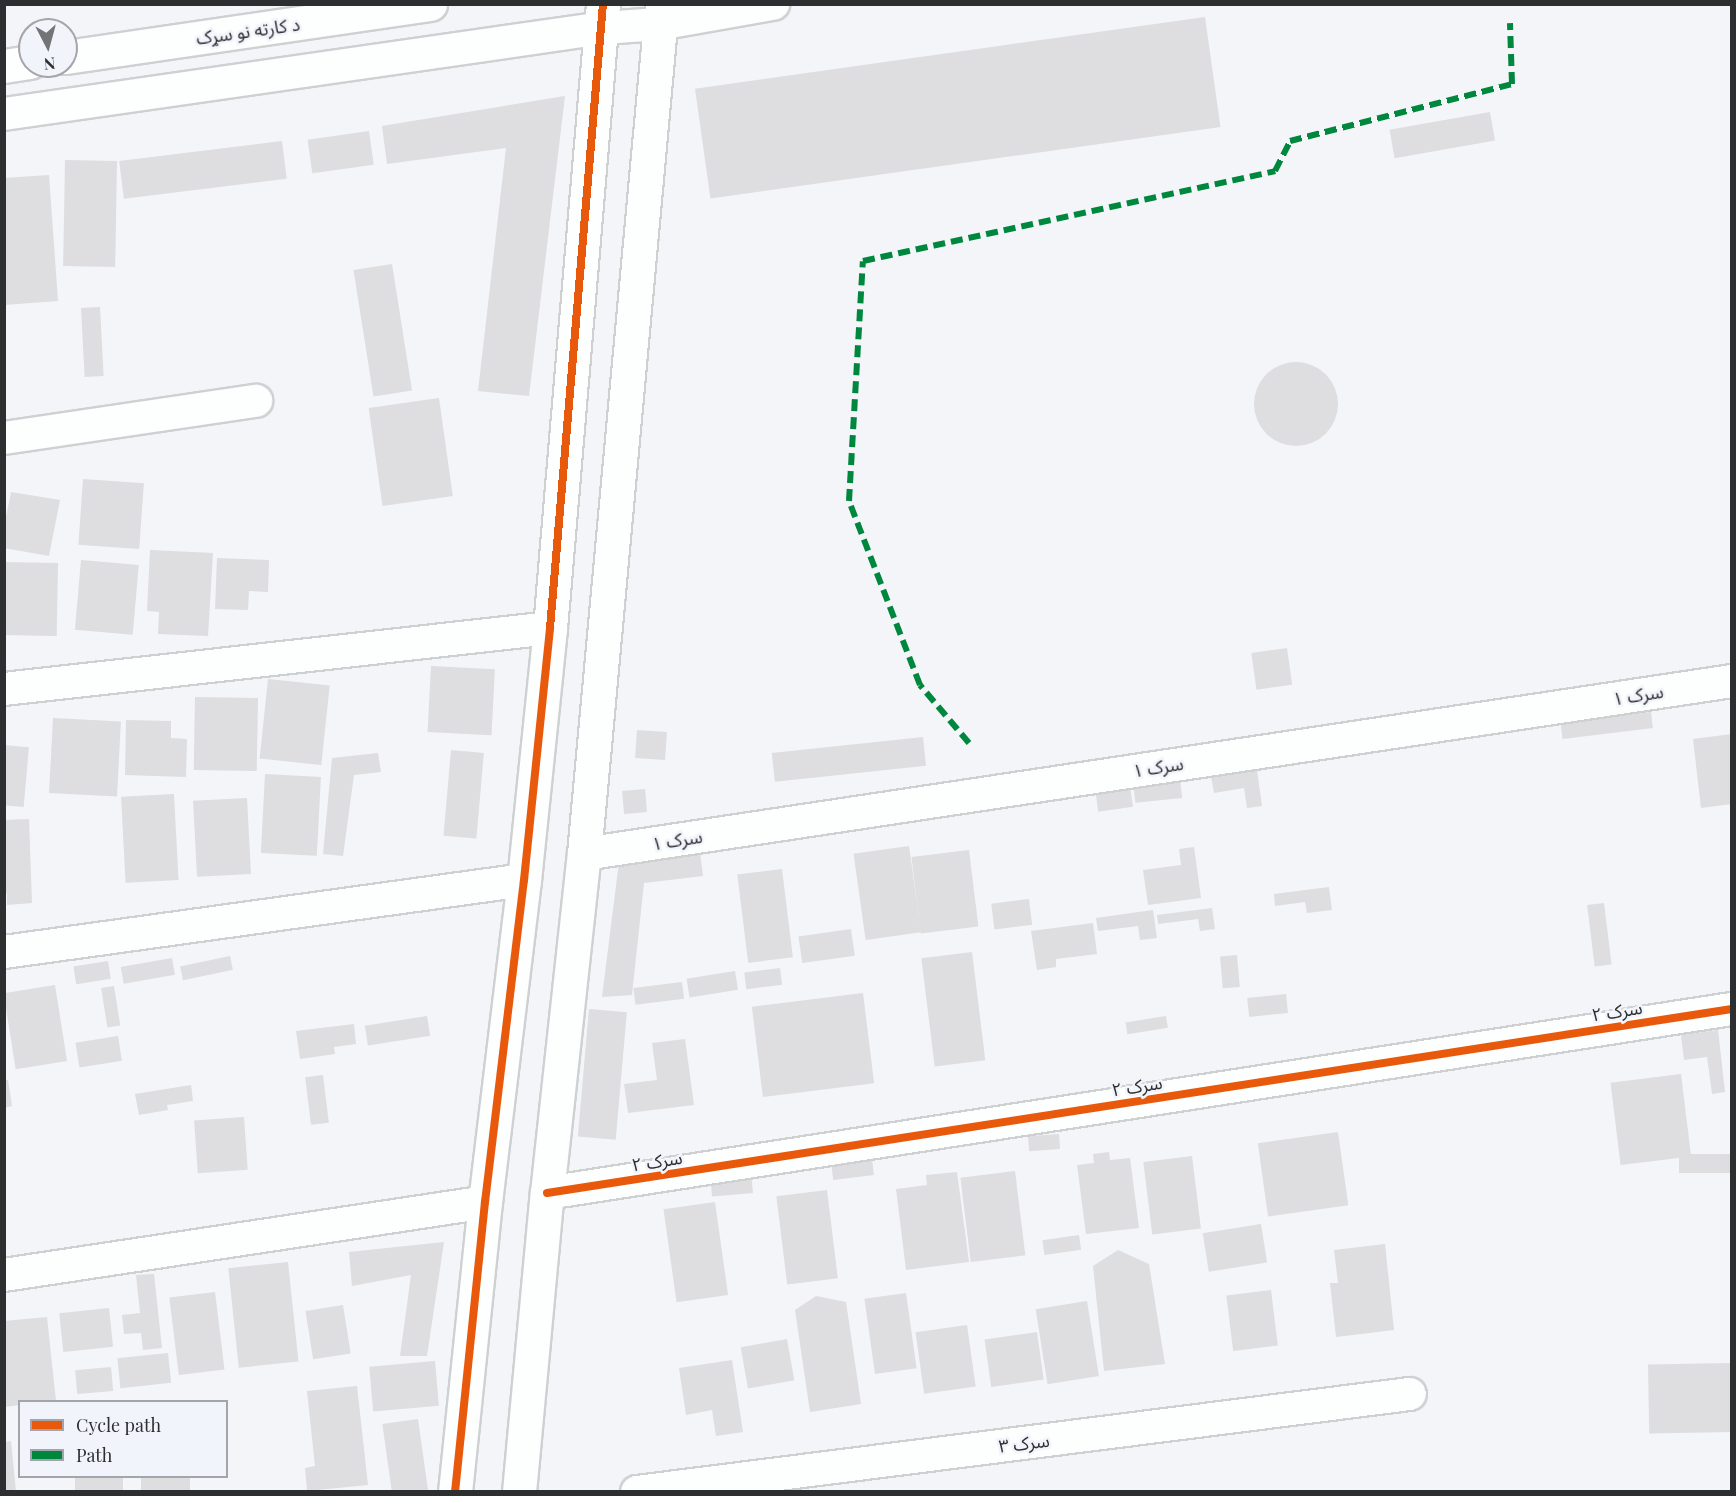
<!DOCTYPE html>
<html>
<head>
<meta charset="utf-8">
<style>
  body { margin:0 }
  #map { position:relative; width:1736px; height:1496px; overflow:hidden; background:#f3f5f9; font-family:"Playfair Display","Noto Sans Arabic",serif }
  div>[style] { position:absolute }
  [style*='--x'] { left:calc(var(--x)*1px); top:calc(var(--y)*1px); width:calc(var(--w)*1px); rotate:calc(var(--a)*1deg) }
  .building>* { inset:0; background:#dedddf; transform-origin:0 0 }
  .round { border-radius:50% }
  .roads { filter:drop-shadow(2px 0 #ced0d2) drop-shadow(-2px 0 #ced0d2) drop-shadow(0 2px #ced0d2) drop-shadow(0 -2px #ced0d2) }
  .street>* { height:32px; margin:-16px; padding:0 16px; transform-origin:16px; border-radius:16px; background:#fdfefe }
  .secondary>* { height:33px; margin:-16.5px; padding:0 16.5px; transform-origin:16.5px; border-radius:16.5px; background:#fdfefe }
  .highway>* { height:33px; margin:-16.5px; padding:0 16.5px; transform-origin:16.5px; border-radius:16.5px; background:#fdfefe }
  .quiet>* { height:6px; margin-top:-3px; transform-origin:0; background:repeating-linear-gradient(90deg,#00873e 0 12px,transparent 0 18px) }
  .cycleway>* { height:8px; margin:-4px; padding:0 4px; transform-origin:4px; border-radius:4px; background:#e8590c }
  span { translate:-50% -50%; white-space:nowrap; text-align:center; line-height:1.15; -webkit-text-stroke:5px #f1f4fb; paint-order:stroke }
  .street-label { font-size:18px; color:#2d2e30 }
  .frame { position:absolute; inset:0; border:6px solid #2d2e30; pointer-events:none }
  .legend { position:absolute; left:18px; top:1400px; width:210px; height:78px; box-sizing:border-box; background:#f1f4fb; border:2px solid #a3a5aa; margin:0; padding:8px 10px; list-style:none; font-size:18px; color:#2d2e30 }
  .legend li { display:flex; align-items:center; gap:12px; height:30px }
  .legend b { width:30px; border:2px solid #a3a5aa }
  .north { position:absolute; left:18px; top:18px; width:60px; height:60px; box-sizing:border-box; background:#f1f4fb; border:2px solid #a3a5aa; border-radius:50%; rotate:174deg; font-size:16px; font-weight:700; line-height:24px; text-align:center; color:#2d2e30 }
  .north::after { content:''; display:block; margin:auto; width:21px; height:27px; background:#727476; clip-path:polygon(50% 0,100% 100%,50% 72%,0 100%) }
</style>
</head>
<body>
<div id="map">
  <div class="building">
    <div style="left:1205px;top:17px;width:111px;height:515px;rotate:82deg"></div>
    <div style="clip-path:polygon(565px 96px,529px 396px,478px 391px,506px 148px,387px 164px,382px 126px)"></div>
    <div style="left:1490px;top:112px;width:29px;height:102px;rotate:80deg"></div>
    <div style="left:369px;top:131px;width:34px;height:62px;rotate:82deg"></div>
    <div style="left:282px;top:141px;width:38px;height:164px;rotate:83deg"></div>
    <div style="left:65px;top:160px;width:52px;height:106px;rotate:1deg"></div>
    <div style="clip-path:polygon(49px 175px,58px 301px,4px 305px,4px 178px)"></div>
    <div style="left:392px;top:264px;width:128px;height:39px;rotate:81deg"></div>
    <div style="left:100px;top:307px;width:69px;height:19px;rotate:87deg"></div>
    <div class="round" style="left:1254px;top:362px;width:84px;height:84px"></div>
    <div style="left:439px;top:398px;width:99px;height:71px;rotate:82deg"></div>
    <div style="left:83px;top:479px;width:61px;height:66px;rotate:4deg"></div>
    <div style="clip-path:polygon(11px 492px,60px 500px,49px 556px,4px 548px,4px 527px)"></div>
    <div style="clip-path:polygon(150px 550px,213px 553px,208px 636px,158px 634px,159px 612px,147px 611px)"></div>
    <div style="clip-path:polygon(217px 558px,269px 560px,268px 592px,249px 591px,248px 610px,215px 609px)"></div>
    <div style="left:81px;top:560px;width:58px;height:70px;rotate:5deg"></div>
    <div style="left:4px;top:562px;width:54px;height:73px;rotate:1deg"></div>
    <div style="left:1287px;top:648px;width:37px;height:36px;rotate:82deg"></div>
    <div style="left:431px;top:666px;width:64px;height:66px;rotate:3deg"></div>
    <div style="left:268px;top:679px;width:62px;height:80px;rotate:6deg"></div>
    <div style="left:195px;top:697px;width:63px;height:73px;rotate:1deg"></div>
    <div style="left:1651px;top:712px;width:16px;height:91px;rotate:83deg"></div>
    <div style="left:53px;top:718px;width:68px;height:75px;rotate:3deg"></div>
    <div style="clip-path:polygon(126px 720px,171px 721px,171px 738px,187px 739px,186px 777px,125px 775px)"></div>
    <div style="left:637px;top:730px;width:30px;height:28px;rotate:4deg"></div>
    <div style="clip-path:polygon(1732px 734px,1732px 804px,1701px 808px,1693px 739px)"></div>
    <div style="left:923px;top:737px;width:29px;height:152px;rotate:84deg"></div>
    <div style="left:4px;top:745px;width:25px;height:60px;rotate:5deg"></div>
    <div style="left:451px;top:750px;width:33px;height:86px;rotate:5deg"></div>
    <div style="clip-path:polygon(378px 753px,381px 772px,354px 775px,343px 856px,323px 854px,332px 758px)"></div>
    <div style="clip-path:polygon(1257px 770px,1262px 806px,1247px 808px,1244px 788px,1214px 793px,1211px 776px)"></div>
    <div style="left:265px;top:774px;width:56px;height:79px;rotate:3deg"></div>
    <div style="left:1180px;top:778px;width:20px;height:47px;rotate:84deg"></div>
    <div style="left:1130px;top:786px;width:21px;height:35px;rotate:82deg"></div>
    <div style="left:645px;top:789px;width:23px;height:23px;rotate:85deg"></div>
    <div style="left:174px;top:794px;width:86px;height:53px;rotate:87deg"></div>
    <div style="left:247px;top:798px;width:76px;height:54px;rotate:87deg"></div>
    <div style="clip-path:polygon(29px 819px,32px 903px,7px 905px,7px 893px,4px 893px,4px 820px)"></div>
    <div style="left:909px;top:846px;width:87px;height:56px;rotate:82deg"></div>
    <div style="clip-path:polygon(1194px 847px,1201px 898px,1148px 905px,1143px 870px,1181px 865px,1179px 849px)"></div>
    <div style="left:969px;top:850px;width:77px;height:58px;rotate:83deg"></div>
    <div style="clip-path:polygon(700px 852px,703px 876px,644px 883px,632px 995px,602px 997px,619px 862px)"></div>
    <div style="left:782px;top:869px;width:89px;height:45px;rotate:83deg"></div>
    <div style="clip-path:polygon(1329px 887px,1332px 910px,1307px 913px,1305px 902px,1275px 906px,1274px 894px)"></div>
    <div style="left:1029px;top:899px;width:26px;height:38px;rotate:83deg"></div>
    <div style="left:1604px;top:903px;width:62px;height:17px;rotate:83deg"></div>
    <div style="clip-path:polygon(1212px 908px,1215px 929px,1200px 931px,1198px 919px,1158px 924px,1157px 915px)"></div>
    <div style="clip-path:polygon(1153px 910px,1157px 938px,1140px 940px,1138px 926px,1098px 931px,1096px 918px)"></div>
    <div style="clip-path:polygon(1093px 923px,1097px 954px,1056px 959px,1056px 967px,1037px 970px,1031px 931px)"></div>
    <div style="left:851px;top:929px;width:27px;height:53px;rotate:82deg"></div>
    <div style="left:972px;top:952px;width:109px;height:51px;rotate:83deg"></div>
    <div style="left:1237px;top:955px;width:32px;height:17px;rotate:85deg"></div>
    <div style="left:230px;top:956px;width:14px;height:51px;rotate:78deg"></div>
    <div style="left:172px;top:958px;width:17px;height:52px;rotate:80deg"></div>
    <div style="left:108px;top:961px;width:18px;height:35px;rotate:81deg"></div>
    <div style="left:780px;top:968px;width:17px;height:36px;rotate:83deg"></div>
    <div style="left:735px;top:971px;width:19px;height:49px;rotate:81deg"></div>
    <div style="left:682px;top:982px;width:17px;height:49px;rotate:83deg"></div>
    <div style="left:55px;top:985px;width:77px;height:52px;rotate:81deg"></div>
    <div style="left:114px;top:986px;width:40px;height:13px;rotate:81deg"></div>
    <div style="left:863px;top:993px;width:91px;height:112px;rotate:83deg"></div>
    <div style="left:1286px;top:994px;width:19px;height:39px;rotate:84deg"></div>
    <div style="left:589px;top:1009px;width:38px;height:128px;rotate:5deg"></div>
    <div style="left:427px;top:1016px;width:20px;height:63px;rotate:81deg"></div>
    <div style="left:1166px;top:1016px;width:12px;height:41px;rotate:81deg"></div>
    <div style="clip-path:polygon(354px 1024px,356px 1044px,334px 1047px,335px 1054px,300px 1059px,296px 1031px)"></div>
    <div style="clip-path:polygon(1718px 1030px,1725px 1092px,1712px 1094px,1707px 1057px,1684px 1060px,1681px 1035px)"></div>
    <div style="left:118px;top:1036px;width:25px;height:43px;rotate:81deg"></div>
    <div style="clip-path:polygon(685px 1039px,694px 1105px,628px 1113px,624px 1084px,657px 1080px,652px 1043px)"></div>
    <div style="left:1681px;top:1074px;width:83px;height:71px;rotate:83deg"></div>
    <div style="left:323px;top:1075px;width:48px;height:18px;rotate:83deg"></div>
    <div style="clip-path:polygon(4px 1080px,8px 1080px,12px 1106px,4px 1108px)"></div>
    <div style="clip-path:polygon(191px 1085px,193px 1101px,167px 1105px,168px 1110px,139px 1115px,135px 1094px)"></div>
    <div style="left:244px;top:1117px;width:53px;height:50px;rotate:86deg"></div>
    <div style="left:1338px;top:1132px;width:74px;height:81px;rotate:82deg"></div>
    <div style="left:1059px;top:1134px;width:15px;height:31px;rotate:86deg"></div>
    <div style="clip-path:polygon(1109px 1152px,1110px 1160px,1130px 1158px,1139px 1228px,1086px 1234px,1077px 1165px,1094px 1163px,1093px 1154px)"></div>
    <div style="left:1732px;top:1154px;width:19px;height:53px;rotate:90deg"></div>
    <div style="left:1192px;top:1156px;width:73px;height:49px;rotate:83deg"></div>
    <div style="left:872px;top:1159px;width:16px;height:41px;rotate:83deg"></div>
    <div style="left:751px;top:1171px;width:22px;height:41px;rotate:85deg"></div>
    <div style="left:1015px;top:1171px;width:85px;height:55px;rotate:83deg"></div>
    <div style="clip-path:polygon(957px 1172px,969px 1262px,906px 1270px,896px 1189px,927px 1185px,926px 1175px)"></div>
    <div style="left:827px;top:1190px;width:89px;height:51px;rotate:83deg"></div>
    <div style="left:715px;top:1202px;width:94px;height:52px;rotate:82deg"></div>
    <div style="left:1261px;top:1224px;width:39px;height:59px;rotate:81deg"></div>
    <div style="left:1079px;top:1235px;width:15px;height:37px;rotate:82deg"></div>
    <div style="clip-path:polygon(444px 1242px,427px 1356px,400px 1356px,411px 1275px,352px 1286px,349px 1252px)"></div>
    <div style="clip-path:polygon(1385px 1244px,1394px 1330px,1336px 1337px,1330px 1283px,1338px 1283px,1334px 1250px)"></div>
    <div style="clip-path:polygon(1118px 1250px,1149px 1264px,1165px 1364px,1104px 1371px,1093px 1266px)"></div>
    <div style="left:288px;top:1262px;width:100px;height:60px;rotate:84deg"></div>
    <div style="clip-path:polygon(154px 1274px,162px 1348px,143px 1350px,141px 1333px,124px 1334px,122px 1315px,140px 1313px,136px 1275px)"></div>
    <div style="left:1271px;top:1290px;width:56px;height:45px;rotate:83deg"></div>
    <div style="left:215px;top:1292px;width:78px;height:46px;rotate:83deg"></div>
    <div style="left:906px;top:1293px;width:76px;height:42px;rotate:82deg"></div>
    <div style="clip-path:polygon(816px 1296px,846px 1302px,861px 1404px,810px 1412px,795px 1310px)"></div>
    <div style="left:1087px;top:1301px;width:76px;height:52px;rotate:81deg"></div>
    <div style="left:343px;top:1305px;width:49px;height:38px;rotate:81deg"></div>
    <div style="left:109px;top:1308px;width:39px;height:50px;rotate:84deg"></div>
    <div style="clip-path:polygon(47px 1317px,56px 1401px,20px 1402px,20px 1405px,4px 1407px,4px 1321px)"></div>
    <div style="left:967px;top:1325px;width:62px;height:52px;rotate:82deg"></div>
    <div style="left:1037px;top:1332px;width:48px;height:53px;rotate:82deg"></div>
    <div style="left:787px;top:1339px;width:42px;height:47px;rotate:80deg"></div>
    <div style="left:168px;top:1353px;width:30px;height:51px;rotate:84deg"></div>
    <div style="clip-path:polygon(732px 1360px,743px 1432px,716px 1436px,712px 1410px,686px 1415px,679px 1368px)"></div>
    <div style="left:435px;top:1361px;width:45px;height:66px;rotate:85deg"></div>
    <div style="left:1731px;top:1363px;width:69px;height:83px;rotate:89deg"></div>
    <div style="left:111px;top:1367px;width:24px;height:36px;rotate:85deg"></div>
    <div style="clip-path:polygon(357px 1386px,368px 1485px,307px 1491px,305px 1468px,315px 1466px,307px 1391px)"></div>
    <div style="left:418px;top:1419px;width:74px;height:36px;rotate:82deg"></div>
    <div style="clip-path:polygon(11px 1441px,16px 1492px,4px 1492px,4px 1442px)"></div>
    <div style="left:75px;top:1476px;width:48px;height:16px"></div>
    <div style="left:141px;top:1476px;width:49px;height:16px"></div>
  </div>
  <div class="roads">
    <div class="street">
      <div style="--x:4;--y:114;--w:605;--a:-8.17"></div>
      <div style="--x:603;--y:28;--w:56;--a:-4.1"></div>
      <div style="--x:659;--y:24;--w:116;--a:-10"></div>
      <div style="--x:4;--y:438;--w:255;--a:-8.4"></div>
      <div style="--x:4;--y:689;--w:549;--a:-6.37"></div>
      <div style="--x:584;--y:854;--w:1161;--a:-8.57"></div>
      <div style="--x:4;--y:952;--w:525;--a:-7.88"></div>
      <div style="--x:547;--y:1193;--w:1199;--a:-8.83"></div>
      <div style="--x:4;--y:1275;--w:487;--a:-8.6"></div>
      <div style="--x:637;--y:1492;--w:779;--a:-7.23"></div>
    </div>
    <div class="secondary">
      <div style="--x:455;--y:1492;--w:292;--a:-84.1"></div>
      <div style="--x:485;--y:1202;--w:324;--a:-83.1"></div>
      <div style="--x:524;--y:880;--w:253;--a:-84.1"></div>
      <div style="--x:550;--y:628;--w:626;--a:-85.15"></div>
      <div style="--x:519;--y:1492;--w:300;--a:-84.7"></div>
      <div style="--x:547;--y:1193;--w:341;--a:-83.8"></div>
      <div style="--x:584;--y:854;--w:854;--a:-84.76"></div>
    </div>
    <div class="highway">
      <div style="--x:66;--y:57;--w:368;--a:-8.3"></div>
      <div style="--x:4;--y:66;--w:26;--a:-9"></div>
    </div>
  </div>
  <div class="quiet">
    <div style="--x:969;--y:743;--w:76;--a:-130.2"></div>
    <div style="--x:920;--y:685;--w:197;--a:-111.1"></div>
    <div style="--x:849;--y:501;--w:240;--a:-86.7"></div>
    <div style="--x:863;--y:261;--w:422;--a:-12.3"></div>
    <div style="--x:1275;--y:171;--w:34;--a:-63"></div>
    <div style="--x:1290;--y:141;--w:229;--a:-14.4"></div>
    <div style="--x:1512;--y:84;--w:61;--a:-91.9"></div>
  </div>
  <div class="cycleway">
    <div style="--x:547;--y:1193;--w:1199;--a:-8.83"></div>
    <div style="--x:455;--y:1492;--w:292;--a:-84.1"></div>
    <div style="--x:485;--y:1202;--w:324;--a:-83.1"></div>
    <div style="--x:524;--y:880;--w:253;--a:-84.1"></div>
    <div style="--x:550;--y:628;--w:626;--a:-85.15"></div>
  </div>
  <div class="street-label">
    <span style="left:248px;top:31px;rotate:-8deg">د کارته نو سړک</span>
    <span style="left:1638px;top:695px;rotate:-9deg">سرک ۱</span>
    <span style="left:1158px;top:767px;rotate:-9deg">سرک ۱</span>
    <span style="left:677px;top:840px;rotate:-9deg">سرک ۱</span>
    <span style="left:1617px;top:1011px;rotate:-9deg">سرک ۲</span>
    <span style="left:1137px;top:1086px;rotate:-9deg">سرک ۲</span>
    <span style="left:657px;top:1161px;rotate:-9deg">سرک ۲</span>
    <span style="left:1024px;top:1443px;rotate:-7deg">سرک ۳</span>
  </div>
  <div class="frame"></div>
  <ul class="legend">
  <li><b style="height:8px;background:#e8590c"></b>Cycle path</li>
  <li><b style="height:8px;background:#00873e"></b>Path</li>
  </ul>
  <div class="north">N</div>
</div>
</body>
</html>
